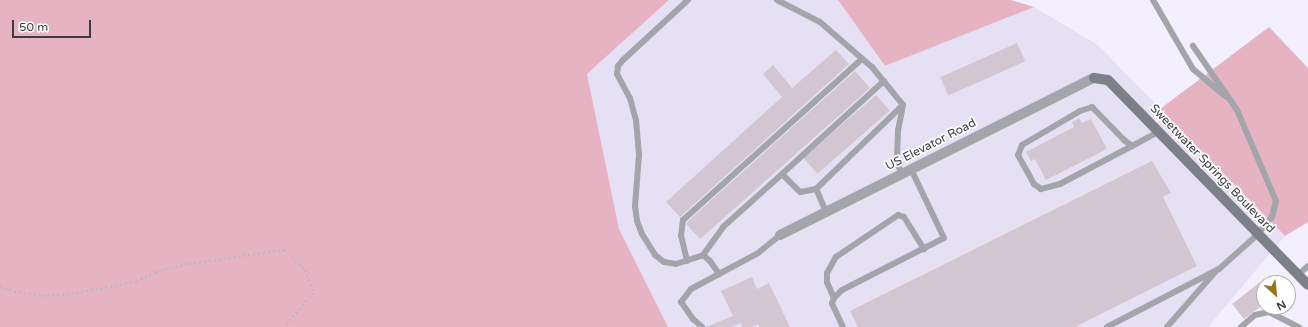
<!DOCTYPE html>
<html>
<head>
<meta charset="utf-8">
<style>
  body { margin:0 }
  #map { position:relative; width:1308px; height:327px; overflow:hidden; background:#f3effe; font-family:"Varela Round",sans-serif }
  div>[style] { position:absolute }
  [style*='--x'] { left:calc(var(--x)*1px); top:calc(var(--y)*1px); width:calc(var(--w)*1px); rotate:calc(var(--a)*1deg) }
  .built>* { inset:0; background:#e6e0f5 }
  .green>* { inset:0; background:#e6b3c3 }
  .building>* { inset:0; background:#d2c6d1; transform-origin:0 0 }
  .path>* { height:2px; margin-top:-1px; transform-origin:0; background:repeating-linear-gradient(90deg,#bbb7c4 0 2px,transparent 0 5px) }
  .lane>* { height:6px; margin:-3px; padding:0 3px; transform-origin:3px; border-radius:3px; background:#a3a5ab }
  .street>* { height:10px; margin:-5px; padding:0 5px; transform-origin:5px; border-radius:5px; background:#a3a5ab }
  .secondary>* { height:10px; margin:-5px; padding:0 5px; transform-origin:5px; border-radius:5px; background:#7d8089 }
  span { translate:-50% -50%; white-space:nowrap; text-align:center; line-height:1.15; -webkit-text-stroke:3.5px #fff; paint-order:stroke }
  .street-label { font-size:12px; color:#3d3b41 }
  .north { position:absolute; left:1256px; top:275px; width:40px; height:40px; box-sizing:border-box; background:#fff; border:1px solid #b1b1b3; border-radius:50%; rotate:153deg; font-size:11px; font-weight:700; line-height:16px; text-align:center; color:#3d3b41 }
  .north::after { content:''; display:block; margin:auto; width:14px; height:18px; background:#96741d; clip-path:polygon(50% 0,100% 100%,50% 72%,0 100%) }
  .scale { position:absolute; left:12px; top:20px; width:79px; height:18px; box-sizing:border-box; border:2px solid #3d3b41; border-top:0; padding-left:5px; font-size:12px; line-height:14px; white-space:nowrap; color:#3d3b41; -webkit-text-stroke:3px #fff; paint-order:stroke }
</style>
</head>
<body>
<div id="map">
  <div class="built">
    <div style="clip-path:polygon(669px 0,838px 0,885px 66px,1034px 7px,1098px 45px,1285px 236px,1208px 327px,668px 327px,619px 229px,587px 74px)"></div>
  </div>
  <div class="green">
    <div style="clip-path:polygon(0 0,669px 0,587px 74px,619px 229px,668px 327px,0 327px)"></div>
    <div style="clip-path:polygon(838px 0,1011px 0,1034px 7px,885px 66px)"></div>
    <div style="clip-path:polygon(1269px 27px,1308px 68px,1308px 222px,1285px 236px,1160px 109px)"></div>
  </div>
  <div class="building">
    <div style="left:1017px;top:43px;width:20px;height:84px;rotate:66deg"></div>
    <div style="clip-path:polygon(836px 50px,849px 64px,680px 217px,666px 202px,782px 97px,763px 74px,773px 65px,792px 88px)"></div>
    <div style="clip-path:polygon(855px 71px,870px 88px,700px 239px,687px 225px,687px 222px)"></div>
    <div style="left:876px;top:95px;width:21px;height:96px;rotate:49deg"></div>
    <div style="clip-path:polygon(1079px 118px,1082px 123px,1091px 119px,1107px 149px,1046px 180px,1035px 159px,1031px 161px,1026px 152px,1074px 127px,1072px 122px)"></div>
    <div style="clip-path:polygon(1152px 161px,1171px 193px,1163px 197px,1197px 266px,1075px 327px,858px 327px,850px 311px)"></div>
    <div style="clip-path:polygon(752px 277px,757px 289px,769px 283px,790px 327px,759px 327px,758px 324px,752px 327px,742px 327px,741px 323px,731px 327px,706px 327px,733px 316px,721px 291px)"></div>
    <div style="clip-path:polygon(1264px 279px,1264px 304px,1244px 319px,1232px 304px)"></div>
  </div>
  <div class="path">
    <div style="--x:0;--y:286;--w:15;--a:23"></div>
    <div style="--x:14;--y:292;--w:33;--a:7"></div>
    <div style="--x:47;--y:296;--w:24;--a:-5"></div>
    <div style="--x:71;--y:294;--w:66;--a:-10.5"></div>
    <div style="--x:136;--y:282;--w:22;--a:-27"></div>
    <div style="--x:156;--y:272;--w:34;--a:-14"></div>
    <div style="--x:189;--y:264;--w:96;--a:-8.4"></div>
    <div style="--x:284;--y:250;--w:29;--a:44"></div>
    <div style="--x:305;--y:270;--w:25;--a:69"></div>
    <div style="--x:314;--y:293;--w:45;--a:131.4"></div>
  </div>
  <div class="lane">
    <div style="--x:688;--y:0;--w:88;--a:137.3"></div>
    <div style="--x:623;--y:60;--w:8;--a:130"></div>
    <div style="--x:618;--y:66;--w:8;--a:97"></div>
    <div style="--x:617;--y:74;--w:27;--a:62"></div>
    <div style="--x:630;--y:98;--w:23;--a:75"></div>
    <div style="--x:636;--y:120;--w:35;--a:85"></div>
    <div style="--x:639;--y:155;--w:51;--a:94.5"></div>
    <div style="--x:635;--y:206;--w:15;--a:82"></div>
    <div style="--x:637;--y:221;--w:14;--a:69"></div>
    <div style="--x:642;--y:234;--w:25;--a:58"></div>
    <div style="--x:655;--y:255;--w:11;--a:38"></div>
    <div style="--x:664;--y:262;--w:12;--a:9"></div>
    <div style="--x:676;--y:264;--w:28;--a:-18"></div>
    <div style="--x:703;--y:255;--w:9;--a:41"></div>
    <div style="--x:710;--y:261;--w:16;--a:55"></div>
    <div style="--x:777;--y:0;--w:48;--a:27.1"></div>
    <div style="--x:820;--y:22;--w:69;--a:40.9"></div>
    <div style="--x:872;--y:67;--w:49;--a:50.8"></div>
    <div style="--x:903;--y:105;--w:25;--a:101"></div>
    <div style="--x:898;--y:130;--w:33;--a:92"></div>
    <div style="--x:897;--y:163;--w:12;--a:66"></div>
    <div style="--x:1153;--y:0;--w:80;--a:59.9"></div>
    <div style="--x:1193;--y:69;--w:42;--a:40.2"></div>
    <div style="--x:1132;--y:146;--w:81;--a:152.2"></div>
    <div style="--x:1060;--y:184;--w:20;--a:165"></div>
    <div style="--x:1041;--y:189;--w:9;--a:-144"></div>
    <div style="--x:1034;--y:184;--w:33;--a:-119"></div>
    <div style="--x:1018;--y:155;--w:11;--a:-68"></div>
    <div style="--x:1022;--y:145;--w:67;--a:-30.4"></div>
    <div style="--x:1080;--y:111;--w:13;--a:-18"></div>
    <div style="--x:1092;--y:107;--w:46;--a:45.9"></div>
    <div style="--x:1124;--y:140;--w:10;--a:37"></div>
    <div style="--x:1132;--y:146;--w:30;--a:-28"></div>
    <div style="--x:816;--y:189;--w:16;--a:169"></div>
    <div style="--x:800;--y:192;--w:25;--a:-135"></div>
    <div style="--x:782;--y:174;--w:138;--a:-42.4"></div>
    <div style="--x:826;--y:212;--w:25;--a:-113"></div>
    <div style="--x:816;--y:189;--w:121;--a:-44"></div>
    <div style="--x:703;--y:255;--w:34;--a:-54"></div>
    <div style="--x:723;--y:227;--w:79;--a:-41.9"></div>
    <div style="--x:687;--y:261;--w:26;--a:-103"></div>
    <div style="--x:681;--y:236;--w:16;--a:-83"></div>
    <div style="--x:683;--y:220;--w:241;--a:-42"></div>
    <div style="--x:1298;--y:275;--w:13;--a:-42"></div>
    <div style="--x:834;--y:298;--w:17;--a:-114"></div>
    <div style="--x:827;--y:282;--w:9;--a:-90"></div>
    <div style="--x:827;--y:273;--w:18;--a:-61"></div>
    <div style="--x:836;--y:257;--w:75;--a:-34.1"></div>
    <div style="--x:898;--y:215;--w:6;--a:18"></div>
    <div style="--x:904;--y:217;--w:38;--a:58"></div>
    <div style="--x:702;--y:327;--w:12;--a:-138"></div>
    <div style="--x:693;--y:319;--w:21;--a:-125"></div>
    <div style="--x:681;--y:302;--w:16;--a:-52"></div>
    <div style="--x:691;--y:289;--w:76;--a:-28.2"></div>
    <div style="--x:758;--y:253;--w:28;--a:-39"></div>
    <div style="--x:843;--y:327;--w:26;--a:-115"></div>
    <div style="--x:832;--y:303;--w:5;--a:-68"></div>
    <div style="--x:834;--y:298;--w:11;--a:-45"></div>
    <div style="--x:842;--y:290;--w:114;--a:-27"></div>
    <div style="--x:944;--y:238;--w:76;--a:-115.6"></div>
    <div style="--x:1107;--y:327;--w:126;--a:-27.4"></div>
    <div style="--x:1219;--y:269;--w:51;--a:-41.8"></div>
    <div style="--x:1257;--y:235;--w:23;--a:-50"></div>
    <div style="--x:1272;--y:217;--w:16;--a:-76"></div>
    <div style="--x:1276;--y:201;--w:99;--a:-113.2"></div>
    <div style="--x:1237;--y:110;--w:78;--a:-124.5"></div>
    <div style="--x:1167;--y:327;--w:74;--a:-48.8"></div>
    <div style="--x:1241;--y:327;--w:18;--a:-41"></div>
    <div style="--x:1255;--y:315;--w:14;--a:-12"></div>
    <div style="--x:1269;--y:312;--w:34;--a:27"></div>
  </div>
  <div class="street">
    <div style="--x:780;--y:235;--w:351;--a:-26.6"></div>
  </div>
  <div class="secondary">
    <div style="--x:1094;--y:78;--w:14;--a:8"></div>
    <div style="--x:1108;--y:80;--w:286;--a:45.7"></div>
  </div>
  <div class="street-label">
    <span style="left:931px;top:145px;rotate:-27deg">US Elevator Road</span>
    <span style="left:1212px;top:169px;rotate:46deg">Sweetwater Springs Boulevard</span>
  </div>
  <div class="north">N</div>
  <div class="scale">50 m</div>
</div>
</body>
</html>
